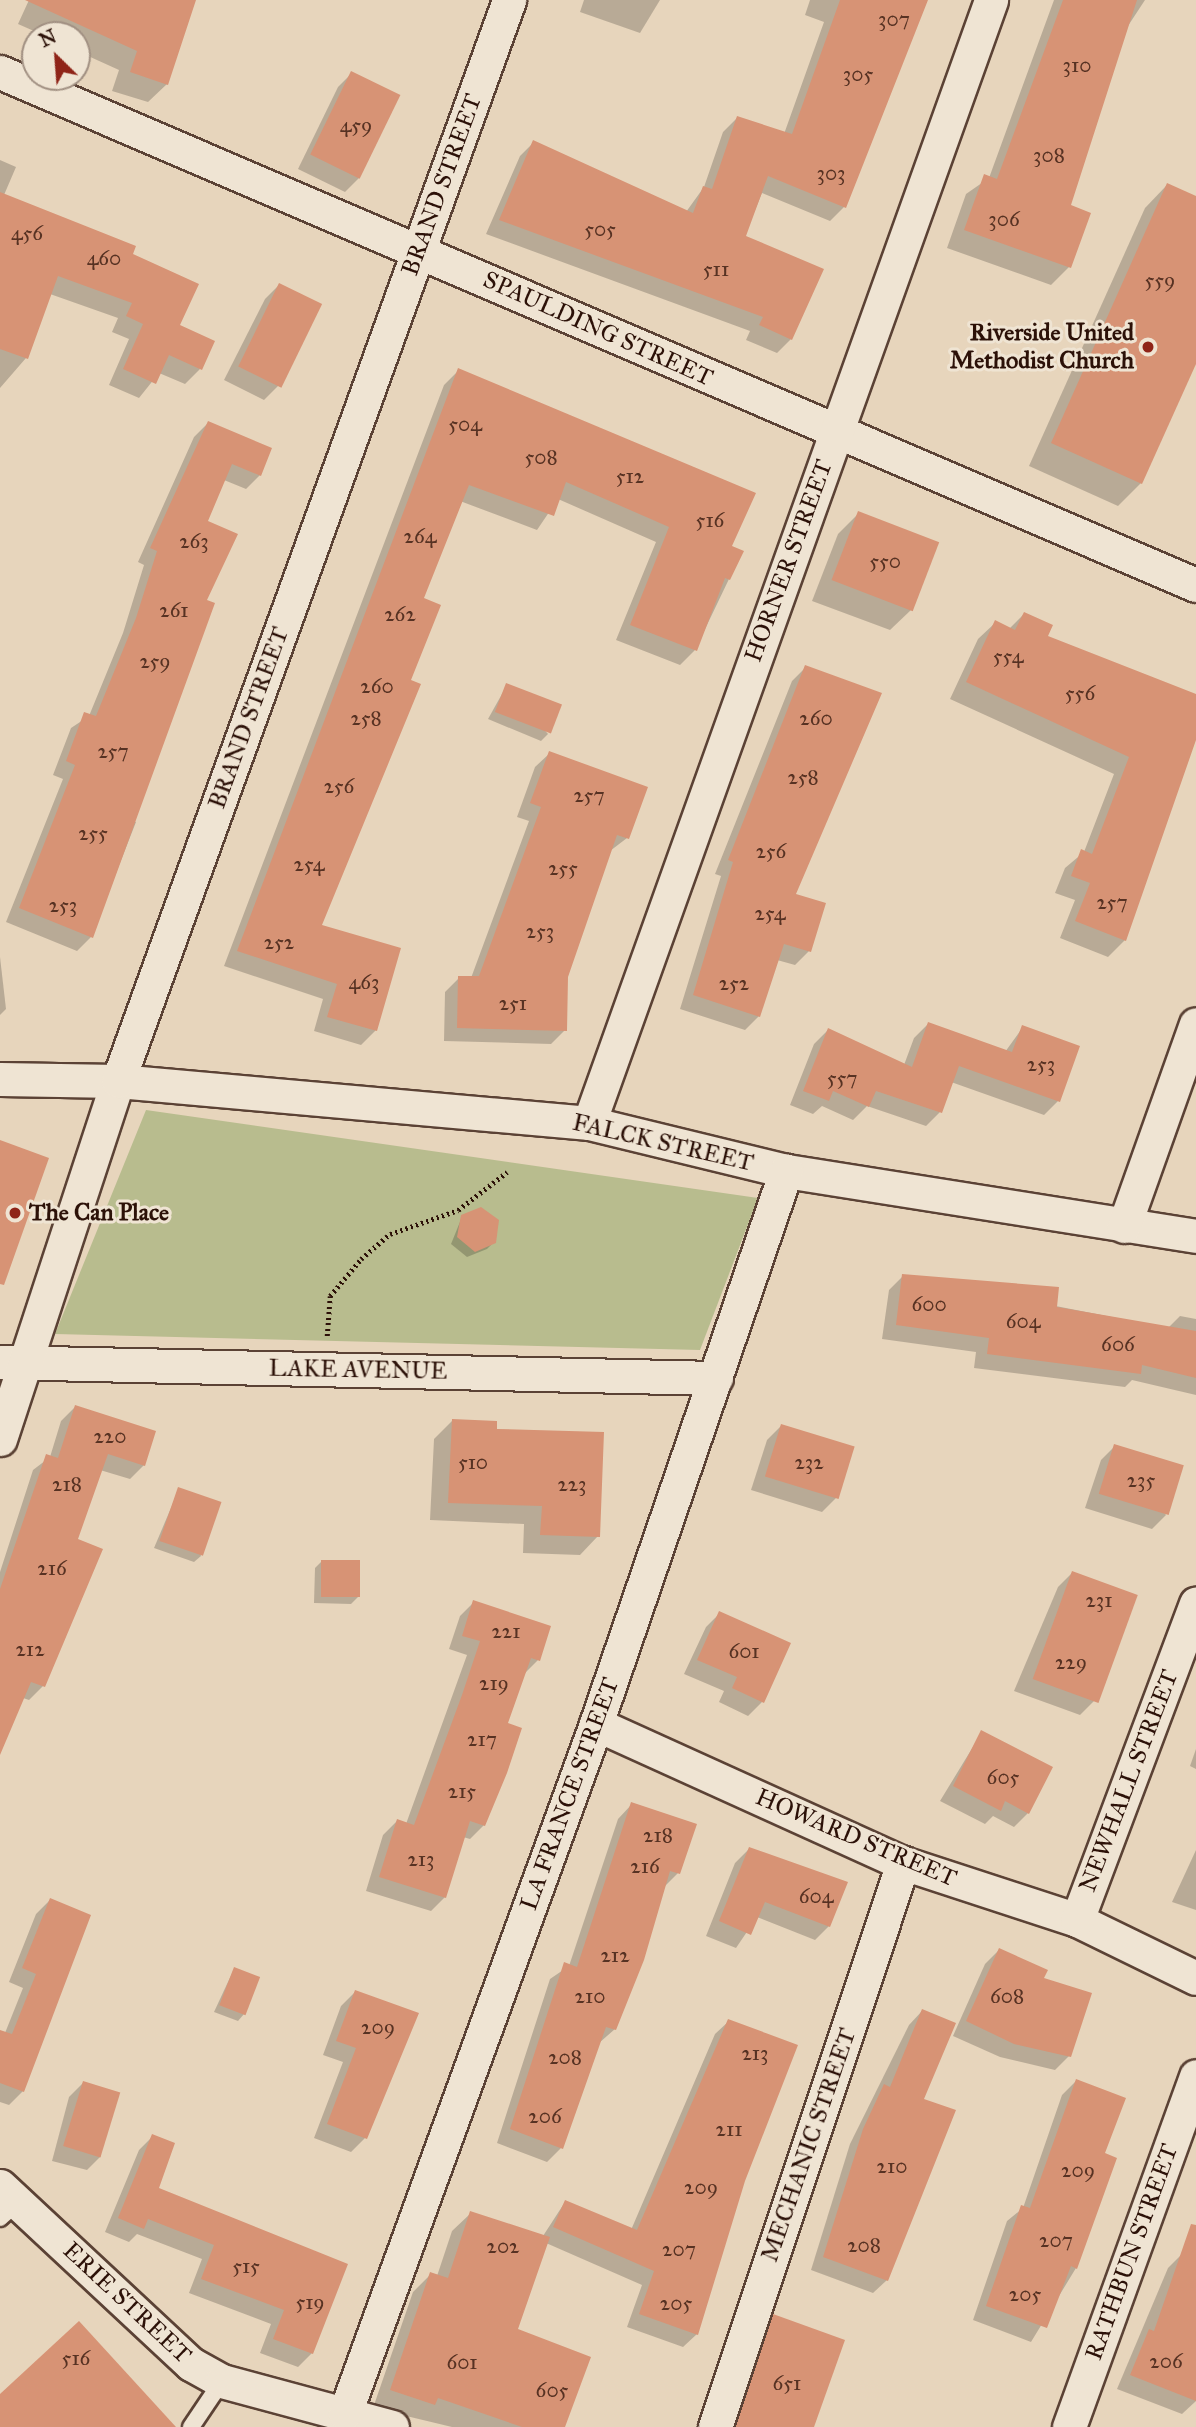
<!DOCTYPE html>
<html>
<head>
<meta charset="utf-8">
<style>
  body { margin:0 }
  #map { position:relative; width:1196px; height:2427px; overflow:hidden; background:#e7d5bc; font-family:"IM FELL Great Primer",serif }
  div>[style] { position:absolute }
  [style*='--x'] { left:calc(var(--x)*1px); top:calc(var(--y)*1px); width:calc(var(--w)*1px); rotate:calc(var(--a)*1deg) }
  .green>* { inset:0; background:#b8bc8e }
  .shadow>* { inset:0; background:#0003 }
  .building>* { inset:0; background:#d79375; transform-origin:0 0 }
  .path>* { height:4.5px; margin-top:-2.25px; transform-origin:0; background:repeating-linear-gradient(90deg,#2c1108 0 2px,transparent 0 5.5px) }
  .roads { filter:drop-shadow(2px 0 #5b4235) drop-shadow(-2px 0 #5b4235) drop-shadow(0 2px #5b4235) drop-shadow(0 -2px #5b4235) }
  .service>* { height:16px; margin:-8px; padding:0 8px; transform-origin:8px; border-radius:8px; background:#efe4d3 }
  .minor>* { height:33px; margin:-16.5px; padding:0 16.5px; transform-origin:16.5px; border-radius:16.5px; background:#efe4d3 }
  .dots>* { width:19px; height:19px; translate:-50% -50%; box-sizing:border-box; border:4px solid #efe4d3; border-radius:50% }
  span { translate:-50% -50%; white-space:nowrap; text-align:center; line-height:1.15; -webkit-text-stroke:6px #efe4d3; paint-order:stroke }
  .number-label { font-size:21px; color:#573223 }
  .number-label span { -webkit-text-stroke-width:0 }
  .street-label { font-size:24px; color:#2c1108 }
  .poi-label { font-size:24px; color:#2c1108; font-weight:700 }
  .right { translate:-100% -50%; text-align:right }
  .left { translate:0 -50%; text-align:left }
  .north { position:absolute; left:21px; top:21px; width:70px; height:70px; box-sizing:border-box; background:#efe4d3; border:2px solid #a19082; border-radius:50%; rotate:335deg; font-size:19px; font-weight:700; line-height:28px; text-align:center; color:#2c1108 }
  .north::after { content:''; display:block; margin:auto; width:24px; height:32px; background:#8f2418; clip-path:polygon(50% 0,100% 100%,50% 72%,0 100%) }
</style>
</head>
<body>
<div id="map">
  <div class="green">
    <div style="clip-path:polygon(146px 1110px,758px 1198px,700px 1350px,55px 1334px)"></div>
  </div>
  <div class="shadow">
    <div style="clip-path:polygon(29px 0,194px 0,167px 84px,148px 102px,112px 91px,119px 70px,77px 51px,77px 35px,43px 35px,18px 24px)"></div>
    <div style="clip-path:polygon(584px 0,660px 0,640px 33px,580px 12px)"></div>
    <div style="clip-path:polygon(810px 0,918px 0,844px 207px,830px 221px,762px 193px,744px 237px,791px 339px,777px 353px,746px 340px,750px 331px,486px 234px,520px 156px,534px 142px,686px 212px,704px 187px,723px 132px,737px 118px,784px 134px,824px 22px,805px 15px)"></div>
    <div style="clip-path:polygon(1054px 0,1145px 0,1124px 32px,1069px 206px,1089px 214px,1069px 267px,1051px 285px,947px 248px,966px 194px,989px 178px)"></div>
    <div style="clip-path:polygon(352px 73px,359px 178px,345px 192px,298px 169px,338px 87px)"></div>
    <div style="clip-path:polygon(0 160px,16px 167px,4px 195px,131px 255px,200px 369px,185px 384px,159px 373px,139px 398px,109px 385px,129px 339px,112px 332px,118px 318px,50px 294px,26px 358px,0 388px)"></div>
    <div style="clip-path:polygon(1167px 185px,1196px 198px,1196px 360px,1141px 483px,1118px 506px,1029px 466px,1145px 208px)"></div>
    <div style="clip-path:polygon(279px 285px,278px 386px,264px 400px,224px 380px,265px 299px)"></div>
    <div style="clip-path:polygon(459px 370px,730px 547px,729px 579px,695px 650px,680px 665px,616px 640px,656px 542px,558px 499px,537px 530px,460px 501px,422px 599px,409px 681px,319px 926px,376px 1030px,361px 1045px,314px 1031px,323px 999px,224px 966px,444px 385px)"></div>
    <div style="clip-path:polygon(208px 423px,260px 475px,246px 489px,224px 480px,206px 522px,204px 601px,129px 820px,136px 822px,91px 937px,77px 951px,6px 922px,63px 779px,53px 775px,71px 728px,89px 716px,123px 633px,144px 565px,138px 562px,194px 437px)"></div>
    <div style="clip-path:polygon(859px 513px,911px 610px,890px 630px,812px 601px,838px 534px)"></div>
    <div style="clip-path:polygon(1024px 614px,1045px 637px,1196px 696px,1196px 738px,1125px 940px,1108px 957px,1060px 938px,1075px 900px,1055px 893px,1065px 868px,1084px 852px,1114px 774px,950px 699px,978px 639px,995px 623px,1009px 629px)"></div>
    <div style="clip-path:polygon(806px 667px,793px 895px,809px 951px,795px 965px,777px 960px,759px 1016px,745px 1030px,680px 1009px,721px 876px,715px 874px,792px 681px)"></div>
    <div style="clip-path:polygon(507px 685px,548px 734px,541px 741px,488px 719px)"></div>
    <div style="clip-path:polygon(550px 753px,627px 838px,610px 851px,566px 976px,565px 1030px,551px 1044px,444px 1041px,445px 992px,459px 978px,471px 978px,529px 821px,517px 817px,535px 767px)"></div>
    <div style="clip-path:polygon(0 957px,6px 1009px,0 1015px)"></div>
    <div style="clip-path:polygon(928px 1024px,1005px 1052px,1023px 1027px,1058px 1101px,1044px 1115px,951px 1082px,940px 1112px,926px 1126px,867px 1106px,853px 1120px,822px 1106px,813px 1114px,790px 1105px,814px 1044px,828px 1030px,904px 1065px,914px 1038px)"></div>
    <div style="clip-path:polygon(462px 1217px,494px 1242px,487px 1249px,467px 1257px,451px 1244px)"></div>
    <div style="clip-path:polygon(903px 1276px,1168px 1328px,1180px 1316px,1196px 1319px,1196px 1395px,1132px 1380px,1125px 1387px,974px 1368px,976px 1352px,882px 1339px,889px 1290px)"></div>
    <div style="clip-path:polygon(75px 1407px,144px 1465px,130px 1479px,100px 1470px,76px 1541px,101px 1550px,43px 1686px,29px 1700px,23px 1698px,0 1747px,0 1572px,33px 1470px,50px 1457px,61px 1421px)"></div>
    <div style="clip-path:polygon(452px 1421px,495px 1431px,598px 1536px,580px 1555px,523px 1553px,524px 1524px,430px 1520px,434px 1439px)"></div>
    <div style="clip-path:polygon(781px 1426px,836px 1498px,822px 1512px,751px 1490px,767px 1440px)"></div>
    <div style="clip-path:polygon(1115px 1446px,1166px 1515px,1152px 1529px,1085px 1508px,1101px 1460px)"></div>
    <div style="clip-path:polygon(179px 1489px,201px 1556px,194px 1562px,154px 1548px)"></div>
    <div style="clip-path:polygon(322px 1561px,358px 1597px,351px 1604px,314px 1603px,315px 1568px)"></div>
    <div style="clip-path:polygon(1072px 1573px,1094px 1701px,1080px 1715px,1014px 1691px,1058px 1587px)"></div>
    <div style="clip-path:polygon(474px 1602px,538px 1660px,524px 1674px,506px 1724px,484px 1825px,470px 1839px,463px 1837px,445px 1897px,431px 1911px,366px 1891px,383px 1835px,397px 1821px,406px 1824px,467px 1655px,449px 1649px,460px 1616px)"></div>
    <div style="clip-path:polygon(720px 1613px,762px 1702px,748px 1716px,719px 1702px,724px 1691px,684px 1674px,706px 1627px)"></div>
    <div style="clip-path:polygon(982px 1732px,1028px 1813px,1014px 1827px,993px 1816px,985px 1824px,940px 1801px)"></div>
    <div style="clip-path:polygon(1196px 1749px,1196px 1769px,1190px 1766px)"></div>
    <div style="clip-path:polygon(632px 1804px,678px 1873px,664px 1887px,615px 2029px,599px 2043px,561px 2148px,547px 2162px,497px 2143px,550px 1979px,569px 1966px,618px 1819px)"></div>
    <div style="clip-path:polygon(749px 1849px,829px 1926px,815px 1940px,757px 1917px,736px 1948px,706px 1936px,735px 1863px)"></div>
    <div style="clip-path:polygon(1196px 1850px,1196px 1910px,1172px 1902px)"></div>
    <div style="clip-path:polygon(50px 1900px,23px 2091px,9px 2105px,0 2102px,0 2032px,5px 2033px,23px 1988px,9px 1982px,36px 1914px)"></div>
    <div style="clip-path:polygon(999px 1950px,1042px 1979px,1069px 2056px,1055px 2070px,1000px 2057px,953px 2036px,985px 1964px)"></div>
    <div style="clip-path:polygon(234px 1969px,244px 2014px,238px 2021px,214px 2012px)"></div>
    <div style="clip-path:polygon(355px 1992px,365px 2138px,351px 2152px,314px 2138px,343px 2062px,323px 2055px,341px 2006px)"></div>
    <div style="clip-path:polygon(922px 2011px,921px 2100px,887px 2280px,873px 2293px,811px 2270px,850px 2144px,909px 2025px)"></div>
    <div style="clip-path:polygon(729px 2021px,743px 2180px,697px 2334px,683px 2347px,627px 2327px,642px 2285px,546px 2243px,516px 2330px,564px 2427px,452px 2427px,373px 2408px,413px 2292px,431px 2274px,437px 2276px,452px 2231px,471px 2213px,543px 2236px,565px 2202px,631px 2230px,715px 2034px)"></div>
    <div style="clip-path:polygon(1076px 2081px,1103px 2154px,1076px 2268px,1031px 2342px,973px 2320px,1007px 2221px,1023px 2208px,1062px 2095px)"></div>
    <div style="clip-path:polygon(83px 2083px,101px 2156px,87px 2170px,52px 2161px,69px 2097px)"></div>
    <div style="clip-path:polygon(153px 2136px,157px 2189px,345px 2265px,312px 2353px,298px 2367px,260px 2353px,271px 2324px,189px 2293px,202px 2259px,137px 2234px,129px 2242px,105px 2232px,139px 2150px)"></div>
    <div style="clip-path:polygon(1182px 2254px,1196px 2259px,1196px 2401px,1182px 2414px,1117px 2389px,1168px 2268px)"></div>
    <div style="clip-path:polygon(773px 2316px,812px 2427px,719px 2427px,753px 2337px)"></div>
  </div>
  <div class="building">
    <div style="clip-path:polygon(25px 0,196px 0,168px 85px,130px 72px,137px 51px)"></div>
    <div style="clip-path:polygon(840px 0,928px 0,846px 208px,768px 176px,746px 236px,824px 269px,792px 340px,759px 325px,763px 317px,499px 220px,533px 140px,693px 213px,703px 186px,712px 189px,737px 116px,792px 134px)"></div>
    <div style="clip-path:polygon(1063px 0,1137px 0,1071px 205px,1091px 213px,1071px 268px,964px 230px,984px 174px,997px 179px)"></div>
    <div style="left:351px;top:71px;width:55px;height:93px;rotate:26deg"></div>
    <div style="clip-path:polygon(1167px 183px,1196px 196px,1196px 364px,1142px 484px,1051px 443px)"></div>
    <div style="clip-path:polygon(0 192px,136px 246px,133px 254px,199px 284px,180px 325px,215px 341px,202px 370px,169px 355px,156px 384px,123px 369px,143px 324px,126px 316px,132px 303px,58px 276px,28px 359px,0 349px)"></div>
    <div style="left:279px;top:283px;width:48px;height:93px;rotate:26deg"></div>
    <div style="clip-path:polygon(458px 368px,756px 493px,732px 546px,744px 551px,730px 580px,725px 578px,697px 651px,630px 625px,669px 527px,566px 482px,554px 516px,469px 485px,424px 598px,441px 605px,411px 680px,421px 684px,322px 925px,401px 948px,377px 1031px,327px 1017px,337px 984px,237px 951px)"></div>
    <div style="clip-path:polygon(208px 421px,272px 448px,261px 476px,232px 464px,208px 521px,238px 534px,207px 600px,215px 603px,93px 938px,19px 908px,75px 765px,66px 761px,84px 712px,96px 716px,136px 618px,157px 551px,150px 548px)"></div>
    <div style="left:858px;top:511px;width:87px;height:74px;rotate:21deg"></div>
    <div style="clip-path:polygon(1024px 612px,1053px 625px,1048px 636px,1196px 694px,1196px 740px,1126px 941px,1075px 921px,1090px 883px,1071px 876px,1081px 849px,1092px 854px,1129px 757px,966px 682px,995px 620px,1015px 630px)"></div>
    <div style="clip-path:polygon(805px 665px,882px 693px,796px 894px,826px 903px,811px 952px,784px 944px,760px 1017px,693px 995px,733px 862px,728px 860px)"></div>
    <div style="left:506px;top:683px;width:60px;height:31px;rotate:21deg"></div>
    <div style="clip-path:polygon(549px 751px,648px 787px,629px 839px,617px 835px,568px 977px,567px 1031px,457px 1028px,458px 976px,479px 976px,541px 807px,530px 803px)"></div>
    <div style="clip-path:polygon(928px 1022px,1012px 1052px,1022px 1025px,1080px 1046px,1060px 1102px,959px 1066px,942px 1113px,876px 1091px,869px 1107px,833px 1091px,829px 1101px,803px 1091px,828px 1028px,912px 1067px)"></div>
    <div style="clip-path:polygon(0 1140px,49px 1158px,4px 1285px,0 1284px)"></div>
    <div style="clip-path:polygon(481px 1207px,499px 1220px,496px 1243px,475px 1252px,457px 1237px,461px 1215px)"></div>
    <div style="clip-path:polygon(902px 1274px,1059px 1287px,1057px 1307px,1196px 1331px,1196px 1378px,1142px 1365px,1141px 1374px,987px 1354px,989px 1338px,896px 1325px)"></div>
    <div style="clip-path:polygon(75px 1405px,156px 1431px,145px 1466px,108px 1454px,78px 1539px,103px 1549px,45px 1687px,31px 1682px,0 1755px,0 1589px,46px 1454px,58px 1458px)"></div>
    <div style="clip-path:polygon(452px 1419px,497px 1421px,497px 1429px,604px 1432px,600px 1537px,540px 1535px,542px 1506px,448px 1503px)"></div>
    <div style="left:781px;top:1424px;width:77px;height:55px;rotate:17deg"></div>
    <div style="left:1114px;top:1444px;width:73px;height:52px;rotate:17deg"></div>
    <div style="left:178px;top:1487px;width:46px;height:57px;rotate:19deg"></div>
    <div style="left:321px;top:1560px;width:39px;height:37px"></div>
    <div style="left:1072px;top:1571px;width:70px;height:115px;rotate:20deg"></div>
    <div style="clip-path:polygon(473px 1600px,551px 1626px,540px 1661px,531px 1658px,508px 1723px,522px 1728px,507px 1773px,485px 1826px,470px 1821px,446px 1898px,379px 1877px,397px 1819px,414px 1825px,462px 1695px,480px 1641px,462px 1636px)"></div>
    <div style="clip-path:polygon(719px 1611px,791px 1643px,764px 1703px,732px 1688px,737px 1677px,697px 1660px)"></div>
    <div style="clip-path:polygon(981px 1730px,1053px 1767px,1029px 1814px,1005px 1801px,1001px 1811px,953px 1786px)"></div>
    <div style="clip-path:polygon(631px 1802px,697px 1824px,680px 1874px,670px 1871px,644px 1960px,616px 2030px,606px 2027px,563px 2149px,510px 2129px,564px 1962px,577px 1967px)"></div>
    <div style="clip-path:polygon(749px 1847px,848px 1882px,830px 1927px,765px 1902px,751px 1935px,719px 1921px)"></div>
    <div style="clip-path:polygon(50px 1898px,91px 1915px,24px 2092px,0 2083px,0 2030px,12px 2034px,36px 1974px,22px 1968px)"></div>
    <div style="clip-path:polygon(999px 1948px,1048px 1970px,1044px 1978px,1092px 1993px,1071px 2057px,1014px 2044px,966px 2021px)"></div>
    <div style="left:234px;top:1967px;width:28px;height:41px;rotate:21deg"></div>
    <div style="clip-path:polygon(355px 1990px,419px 2013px,367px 2139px,327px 2124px,356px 2048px,336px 2041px)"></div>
    <div style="clip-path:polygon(922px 2009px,956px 2023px,924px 2099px,956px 2110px,888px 2281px,823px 2257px,863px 2129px,884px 2084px,890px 2087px)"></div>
    <div style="clip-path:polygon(728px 2019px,798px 2045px,745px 2181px,698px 2335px,639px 2314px,654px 2271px,553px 2227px,565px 2200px,637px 2230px)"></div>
    <div style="clip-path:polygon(1076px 2079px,1126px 2098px,1105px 2153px,1117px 2158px,1077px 2269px,1071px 2266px,1047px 2328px,986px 2306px,1021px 2205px,1030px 2208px)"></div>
    <div style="left:83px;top:2081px;width:39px;height:68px;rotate:17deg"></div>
    <div style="clip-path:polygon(152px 2134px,175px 2143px,159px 2188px,348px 2264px,313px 2354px,273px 2339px,284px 2310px,201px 2279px,214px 2245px,148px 2219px,144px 2229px,118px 2218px)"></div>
    <div style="clip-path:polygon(470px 2211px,550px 2237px,518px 2329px,591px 2357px,565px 2427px,522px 2427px,438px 2398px,435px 2405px,390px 2390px,430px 2272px,448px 2278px)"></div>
    <div style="clip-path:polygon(1191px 2224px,1196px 2225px,1196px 2401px,1130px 2375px,1149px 2329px,1154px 2331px)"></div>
    <div style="clip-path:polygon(773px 2314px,845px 2340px,814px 2427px,735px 2427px)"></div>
    <div style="clip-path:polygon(79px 2321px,176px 2427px,0 2427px,0 2394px)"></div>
  </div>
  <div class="path">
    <div style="--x:327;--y:1336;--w:40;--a:-85.7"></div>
    <div style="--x:330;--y:1296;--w:48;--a:-50"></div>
    <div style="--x:361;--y:1259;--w:38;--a:-41"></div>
    <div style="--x:390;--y:1234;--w:72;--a:-19.4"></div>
    <div style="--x:458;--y:1210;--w:62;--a:-37.8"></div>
  </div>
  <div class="roads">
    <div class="service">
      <div style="--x:0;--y:2218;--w:24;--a:-42"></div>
      <div style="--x:191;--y:2427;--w:55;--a:-56"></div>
    </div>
    <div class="minor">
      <div style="--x:0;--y:72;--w:1301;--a:23.22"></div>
      <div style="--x:0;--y:1079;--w:118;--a:1"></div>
      <div style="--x:118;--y:1081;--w:473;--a:5.1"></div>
      <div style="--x:589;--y:1123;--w:203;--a:13.7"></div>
      <div style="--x:786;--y:1171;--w:415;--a:9"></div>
      <div style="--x:589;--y:1123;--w:1193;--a:-70.3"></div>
      <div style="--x:1124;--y:1226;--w:214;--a:-70.4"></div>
      <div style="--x:0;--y:1362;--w:716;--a:1.28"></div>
      <div style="--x:0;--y:1439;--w:377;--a:-71.8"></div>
      <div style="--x:118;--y:1081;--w:1150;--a:-70.11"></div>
      <div style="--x:596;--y:1724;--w:337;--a:24.4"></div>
      <div style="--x:903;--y:1863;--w:183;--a:18.1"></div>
      <div style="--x:1077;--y:1920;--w:132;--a:26"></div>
      <div style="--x:1077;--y:1920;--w:338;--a:-69.4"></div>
      <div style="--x:0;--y:2186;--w:261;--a:43"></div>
      <div style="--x:191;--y:2364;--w:35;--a:29"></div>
      <div style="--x:222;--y:2381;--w:176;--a:15.1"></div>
      <div style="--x:345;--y:2413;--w:733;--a:-69.98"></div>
      <div style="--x:596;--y:1724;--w:585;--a:-71.04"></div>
      <div style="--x:715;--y:2427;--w:595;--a:-71.57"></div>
      <div style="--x:1069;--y:2427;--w:373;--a:-70.1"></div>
    </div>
  </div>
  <div class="dots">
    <div style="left:1148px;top:347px;background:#8f2418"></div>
    <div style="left:15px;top:1213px;background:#8f2418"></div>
  </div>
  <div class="number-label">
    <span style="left:894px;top:19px">307</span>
    <span style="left:1077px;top:65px">310</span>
    <span style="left:858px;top:74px">305</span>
    <span style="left:356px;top:125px">459</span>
    <span style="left:1049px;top:155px">308</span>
    <span style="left:831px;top:173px">303</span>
    <span style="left:1004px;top:219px">306</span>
    <span style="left:600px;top:229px">505</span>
    <span style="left:27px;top:233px">456</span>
    <span style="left:104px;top:258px">460</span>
    <span style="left:716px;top:269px">511</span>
    <span style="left:1160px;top:280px">559</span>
    <span style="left:465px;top:424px">504</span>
    <span style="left:541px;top:457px">508</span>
    <span style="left:630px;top:476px">512</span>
    <span style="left:710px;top:520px">516</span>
    <span style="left:420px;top:536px">264</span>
    <span style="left:194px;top:541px">263</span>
    <span style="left:885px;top:561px">550</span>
    <span style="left:174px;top:610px">261</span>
    <span style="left:400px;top:614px">262</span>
    <span style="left:1008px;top:656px">554</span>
    <span style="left:155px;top:661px">259</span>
    <span style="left:377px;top:686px">260</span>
    <span style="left:1080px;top:693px">556</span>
    <span style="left:366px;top:718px">258</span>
    <span style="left:816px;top:718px">260</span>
    <span style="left:113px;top:751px">257</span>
    <span style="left:803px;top:777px">258</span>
    <span style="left:339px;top:786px">256</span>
    <span style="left:589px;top:795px">257</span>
    <span style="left:93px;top:833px">255</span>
    <span style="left:771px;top:851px">256</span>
    <span style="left:309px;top:864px">254</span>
    <span style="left:563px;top:868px">255</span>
    <span style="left:1112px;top:902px">257</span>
    <span style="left:63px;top:905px">253</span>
    <span style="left:770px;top:913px">254</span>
    <span style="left:540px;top:931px">253</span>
    <span style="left:279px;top:942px">252</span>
    <span style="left:364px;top:982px">463</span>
    <span style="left:734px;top:983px">252</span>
    <span style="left:513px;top:1003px">251</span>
    <span style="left:1041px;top:1064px">253</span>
    <span style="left:842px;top:1078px">557</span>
    <span style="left:929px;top:1304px">600</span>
    <span style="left:1023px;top:1321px">604</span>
    <span style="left:1118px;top:1344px">606</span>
    <span style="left:110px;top:1436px">220</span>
    <span style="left:473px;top:1462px">510</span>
    <span style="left:809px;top:1462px">232</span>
    <span style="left:1141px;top:1480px">235</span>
    <span style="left:67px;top:1484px">218</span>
    <span style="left:572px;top:1484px">223</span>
    <span style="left:52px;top:1568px">216</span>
    <span style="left:1099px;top:1600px">231</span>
    <span style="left:506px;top:1631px">221</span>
    <span style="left:30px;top:1649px">212</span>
    <span style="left:744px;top:1651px">601</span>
    <span style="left:1071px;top:1662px">229</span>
    <span style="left:494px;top:1683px">219</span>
    <span style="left:482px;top:1739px">217</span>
    <span style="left:1003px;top:1777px">605</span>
    <span style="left:462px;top:1791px">215</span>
    <span style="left:658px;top:1835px">218</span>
    <span style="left:421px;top:1859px">213</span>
    <span style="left:645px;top:1866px">216</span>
    <span style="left:816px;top:1896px">604</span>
    <span style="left:615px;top:1955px">212</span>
    <span style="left:590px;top:1996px">210</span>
    <span style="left:1007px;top:1996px">608</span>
    <span style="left:378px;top:2027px">209</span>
    <span style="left:755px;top:2053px">213</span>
    <span style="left:565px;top:2057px">208</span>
    <span style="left:545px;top:2116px">206</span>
    <span style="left:729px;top:2129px">211</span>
    <span style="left:892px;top:2166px">210</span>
    <span style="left:1078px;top:2170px">209</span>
    <span style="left:701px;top:2187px">209</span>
    <span style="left:1056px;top:2240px">207</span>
    <span style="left:864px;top:2245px">208</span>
    <span style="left:503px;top:2246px">202</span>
    <span style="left:679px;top:2249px">207</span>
    <span style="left:246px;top:2266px">515</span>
    <span style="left:1025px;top:2294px">205</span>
    <span style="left:310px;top:2302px">519</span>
    <span style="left:676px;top:2303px">205</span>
    <span style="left:76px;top:2358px">516</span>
    <span style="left:1166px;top:2361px">206</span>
    <span style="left:462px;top:2362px">601</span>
    <span style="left:787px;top:2383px">651</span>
    <span style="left:552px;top:2390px">605</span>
  </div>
  <div class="street-label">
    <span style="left:442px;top:185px;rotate:-70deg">BRAND STREET</span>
    <span style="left:598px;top:329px;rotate:24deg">SPAULDING STREET</span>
    <span style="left:789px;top:561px;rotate:-70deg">HORNER STREET</span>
    <span style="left:249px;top:718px;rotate:-70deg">BRAND STREET</span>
    <span style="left:663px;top:1143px;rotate:13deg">FALCK STREET</span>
    <span style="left:358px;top:1370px;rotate:1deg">LAKE AVENUE</span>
    <span style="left:1129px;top:1781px;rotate:-69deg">NEWHALL STREET</span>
    <span style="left:570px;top:1794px;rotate:-70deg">LA FRANCE STREET</span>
    <span style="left:856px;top:1838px;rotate:23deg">HOWARD STREET</span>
    <span style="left:809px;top:2145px;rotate:-71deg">MECHANIC STREET</span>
    <span style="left:1132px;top:2252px;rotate:-70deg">RATHBUN STREET</span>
    <span style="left:127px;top:2303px;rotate:43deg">ERIE STREET</span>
  </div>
  <div class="poi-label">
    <span class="right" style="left:1134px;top:347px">Riverside United<br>Methodist Church</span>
    <span class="left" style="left:29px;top:1213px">The Can Place</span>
  </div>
  <div class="north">N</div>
</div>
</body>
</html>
